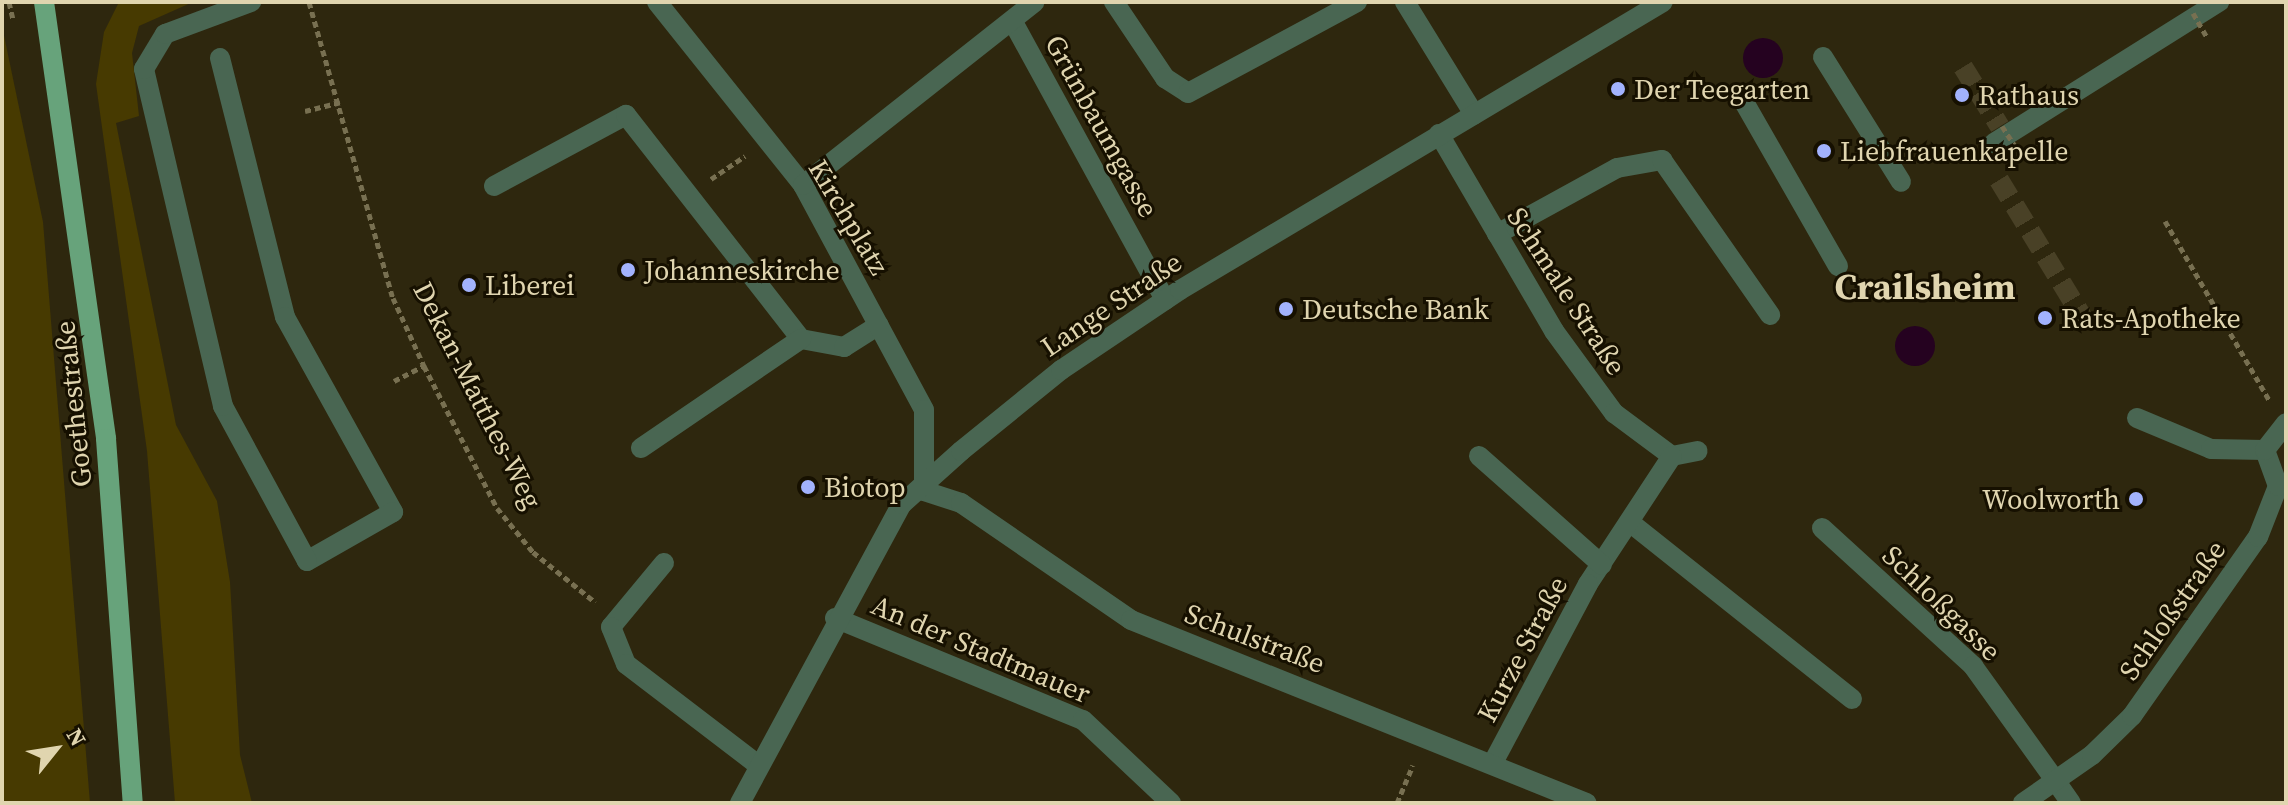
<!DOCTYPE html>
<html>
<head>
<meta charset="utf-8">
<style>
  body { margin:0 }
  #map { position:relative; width:2288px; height:805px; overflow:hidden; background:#2e270e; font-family:"Source Serif 4",serif }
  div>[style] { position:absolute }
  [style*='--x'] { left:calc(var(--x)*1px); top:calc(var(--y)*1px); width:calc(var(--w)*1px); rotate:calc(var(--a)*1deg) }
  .green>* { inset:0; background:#473a01 }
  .water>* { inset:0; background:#250220 }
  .round { border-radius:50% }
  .pedestrian-tunnel>* { height:20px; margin-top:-10px; transform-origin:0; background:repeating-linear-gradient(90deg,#494126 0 20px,transparent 0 30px) }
  .path>* { height:5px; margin-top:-2.5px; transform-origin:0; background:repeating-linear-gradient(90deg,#787051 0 6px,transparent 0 10px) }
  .service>* { height:20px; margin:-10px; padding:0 10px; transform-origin:10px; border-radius:10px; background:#496652 }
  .pedestrian>* { height:20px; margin:-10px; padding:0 10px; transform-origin:10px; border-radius:10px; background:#496652 }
  .minor>* { height:20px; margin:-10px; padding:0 10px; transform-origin:10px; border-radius:10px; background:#496652 }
  .primary>* { height:20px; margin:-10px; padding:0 10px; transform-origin:10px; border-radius:10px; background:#67a37b }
  .path-bridge>* { height:5px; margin-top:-2.5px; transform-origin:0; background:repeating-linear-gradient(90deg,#787051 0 6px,transparent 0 10px) }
  .dots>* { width:22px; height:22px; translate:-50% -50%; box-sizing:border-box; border:4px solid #161000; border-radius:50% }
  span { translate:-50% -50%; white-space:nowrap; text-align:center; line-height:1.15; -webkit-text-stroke:6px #161000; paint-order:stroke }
  .poi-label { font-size:28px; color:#e0d5af }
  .left { translate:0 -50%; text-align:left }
  .right { translate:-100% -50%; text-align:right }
  .street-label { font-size:28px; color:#e0d5af }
  .district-label { font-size:36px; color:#e0d5af; font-weight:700 }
  .frame { position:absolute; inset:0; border:4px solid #e0d5af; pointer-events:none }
  .north { position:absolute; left:16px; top:709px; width:80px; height:80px; -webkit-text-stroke:6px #161000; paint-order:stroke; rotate:60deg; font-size:22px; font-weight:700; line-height:32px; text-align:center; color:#e0d5af }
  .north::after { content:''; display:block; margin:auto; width:28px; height:36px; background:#e0d5af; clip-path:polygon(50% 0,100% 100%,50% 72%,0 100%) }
</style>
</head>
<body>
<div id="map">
  <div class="green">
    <div style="clip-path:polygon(119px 2px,193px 2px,139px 26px,132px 53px,139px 116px,116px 123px,176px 425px,217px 501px,230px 582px,240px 755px,252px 803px,175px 803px,147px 451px,96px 84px,104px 32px)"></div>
    <div style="clip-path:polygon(2px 26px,43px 222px,90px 803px,2px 803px)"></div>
  </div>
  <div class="water">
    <div class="round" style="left:1743px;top:38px;width:40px;height:40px"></div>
    <div class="round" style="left:1895px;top:326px;width:40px;height:40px"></div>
  </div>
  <div class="pedestrian-tunnel">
    <div style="--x:1963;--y:67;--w:70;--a:58.3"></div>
    <div style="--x:1999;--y:180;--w:162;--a:58.7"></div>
  </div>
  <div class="path">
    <div style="--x:9;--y:2;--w:18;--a:77"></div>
    <div style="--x:309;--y:2;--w:308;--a:74.2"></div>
    <div style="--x:393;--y:298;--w:75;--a:65.5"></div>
    <div style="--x:424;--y:366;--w:160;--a:62.8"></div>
    <div style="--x:497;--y:508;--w:57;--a:50.7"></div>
    <div style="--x:533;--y:552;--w:80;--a:38.9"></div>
    <div style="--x:305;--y:111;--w:36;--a:-14"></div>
    <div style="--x:711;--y:179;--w:41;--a:-34.1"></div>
    <div style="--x:2165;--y:221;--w:207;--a:59.8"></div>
    <div style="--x:394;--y:381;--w:34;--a:-27"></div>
    <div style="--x:1397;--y:803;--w:41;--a:-67.2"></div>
  </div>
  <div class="service">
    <div style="--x:220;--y:58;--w:267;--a:75.9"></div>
    <div style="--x:285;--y:317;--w:223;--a:61"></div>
    <div style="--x:393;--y:512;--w:99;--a:150.3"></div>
    <div style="--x:307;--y:561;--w:176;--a:-118.5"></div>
    <div style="--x:223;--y:406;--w:346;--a:-103.2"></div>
    <div style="--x:144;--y:69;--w:41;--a:-59"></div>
    <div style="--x:165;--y:34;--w:92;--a:-20.4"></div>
    <div style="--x:494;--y:186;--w:150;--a:-28.3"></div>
    <div style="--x:626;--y:115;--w:284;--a:52"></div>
    <div style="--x:801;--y:339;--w:44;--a:10.5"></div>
    <div style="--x:844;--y:347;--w:41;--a:-32.2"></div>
    <div style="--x:1497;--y:234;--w:137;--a:-28.8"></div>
    <div style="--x:1617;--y:168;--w:46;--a:-10.1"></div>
    <div style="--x:1662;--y:160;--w:189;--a:55.1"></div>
    <div style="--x:641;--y:448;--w:194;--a:-34.3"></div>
    <div style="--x:1632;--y:524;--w:281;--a:38.5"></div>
    <div style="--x:664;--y:563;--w:83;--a:129.6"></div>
    <div style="--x:611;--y:627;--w:40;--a:68"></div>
    <div style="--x:626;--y:664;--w:165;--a:37.4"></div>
    <div style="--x:835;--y:618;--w:268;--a:22.4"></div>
    <div style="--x:1083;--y:720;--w:121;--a:43.3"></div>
  </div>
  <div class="pedestrian">
    <div style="--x:1823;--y:57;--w:147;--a:58"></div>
    <div style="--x:1744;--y:102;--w:189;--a:60.2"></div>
    <div style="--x:1994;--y:143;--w:266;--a:-32.1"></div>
    <div style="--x:2137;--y:418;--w:80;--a:22.7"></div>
    <div style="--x:2211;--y:449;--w:54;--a:1.1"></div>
    <div style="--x:1672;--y:456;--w:26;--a:-11"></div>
    <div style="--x:1822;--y:528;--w:205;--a:42.4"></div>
    <div style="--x:1973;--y:666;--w:144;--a:54.3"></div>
  </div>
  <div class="minor">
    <div style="--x:657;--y:2;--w:234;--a:51.4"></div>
    <div style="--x:803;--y:185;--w:255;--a:61.7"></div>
    <div style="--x:924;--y:410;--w:81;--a:90"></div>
    <div style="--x:1114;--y:2;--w:92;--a:56.1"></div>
    <div style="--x:1165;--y:78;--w:27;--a:33"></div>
    <div style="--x:1188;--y:93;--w:192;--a:-28.3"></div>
    <div style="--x:1405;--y:2;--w:132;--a:58.4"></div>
    <div style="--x:1013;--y:22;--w:317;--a:61.3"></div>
    <div style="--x:1439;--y:134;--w:228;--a:59.7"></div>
    <div style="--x:1554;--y:331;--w:102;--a:53.8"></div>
    <div style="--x:1614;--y:413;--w:72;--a:36.6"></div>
    <div style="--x:1672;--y:456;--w:153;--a:123.3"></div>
    <div style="--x:1588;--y:584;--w:200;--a:118"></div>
    <div style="--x:803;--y:185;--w:295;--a:-38.3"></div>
    <div style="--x:1479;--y:456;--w:164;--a:41.5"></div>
    <div style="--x:924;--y:491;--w:39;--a:18"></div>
    <div style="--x:961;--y:503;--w:206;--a:34.5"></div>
    <div style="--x:1131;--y:620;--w:491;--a:21.9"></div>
    <div style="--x:2057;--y:783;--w:24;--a:55"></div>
    <div style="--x:740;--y:803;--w:340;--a:-61.6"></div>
    <div style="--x:902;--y:504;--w:79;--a:-41.9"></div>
    <div style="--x:961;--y:451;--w:129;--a:-39"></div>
    <div style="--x:1061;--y:370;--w:143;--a:-33.9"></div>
    <div style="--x:1180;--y:290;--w:562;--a:-30.81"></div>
    <div style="--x:2023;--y:803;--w:84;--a:-34.8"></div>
    <div style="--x:2092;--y:755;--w:56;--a:-44.3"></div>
    <div style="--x:2132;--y:716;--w:219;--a:-54.9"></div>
    <div style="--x:2258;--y:537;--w:55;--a:-68.6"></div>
    <div style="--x:2278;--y:486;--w:38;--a:-110"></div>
    <div style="--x:2265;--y:450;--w:34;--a:-52"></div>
  </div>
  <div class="primary">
    <div style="--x:44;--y:2;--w:441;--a:81.9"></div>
    <div style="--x:106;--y:439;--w:365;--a:85.8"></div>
  </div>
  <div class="path-bridge">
    <div style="--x:2193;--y:13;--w:28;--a:60"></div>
    <div style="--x:2002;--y:126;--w:27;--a:57"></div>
  </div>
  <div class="dots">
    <div style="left:1618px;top:89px;background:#a2b2fd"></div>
    <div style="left:1962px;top:95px;background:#a2b2fd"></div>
    <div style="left:1824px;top:151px;background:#a2b2fd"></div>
    <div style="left:628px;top:270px;background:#a2b2fd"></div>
    <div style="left:469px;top:285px;background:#a2b2fd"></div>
    <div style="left:1286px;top:309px;background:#a2b2fd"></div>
    <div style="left:2045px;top:318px;background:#a2b2fd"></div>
    <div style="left:808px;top:487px;background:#a2b2fd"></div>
    <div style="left:2136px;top:499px;background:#a2b2fd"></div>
  </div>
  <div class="poi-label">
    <span class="left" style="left:1634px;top:89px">Der Teegarten</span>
    <span class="left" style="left:1978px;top:95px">Rathaus</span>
    <span class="left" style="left:1840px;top:151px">Liebfrauenkapelle</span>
    <span class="left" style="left:644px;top:270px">Johanneskirche</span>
    <span class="left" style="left:485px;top:285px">Liberei</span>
    <span class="left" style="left:1302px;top:309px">Deutsche Bank</span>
    <span class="left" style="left:2061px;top:318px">Rats-Apotheke</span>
    <span class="left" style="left:824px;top:487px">Biotop</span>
    <span class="right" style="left:2120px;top:499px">Woolworth</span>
  </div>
  <div class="street-label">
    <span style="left:1102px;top:126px;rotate:61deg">Grünbaumgasse</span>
    <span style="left:849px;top:217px;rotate:59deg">Kirchplatz</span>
    <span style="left:1567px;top:291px;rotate:57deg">Schmale Straße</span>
    <span style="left:1111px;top:304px;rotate:-34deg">Lange Straße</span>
    <span style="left:478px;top:395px;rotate:63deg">Dekan-Matthes-Weg</span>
    <span style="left:73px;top:404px;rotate:-96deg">Goethestraße</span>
    <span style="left:1942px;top:603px;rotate:44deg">Schloßgasse</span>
    <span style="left:2172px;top:610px;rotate:-55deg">Schloßstraße</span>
    <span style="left:1255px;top:638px;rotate:21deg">Schulstraße</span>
    <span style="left:981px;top:649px;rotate:23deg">An der Stadtmauer</span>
    <span style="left:1522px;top:649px;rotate:-62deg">Kurze Straße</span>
  </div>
  <div class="district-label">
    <span style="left:1925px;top:287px">Crailsheim</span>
  </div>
  <div class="frame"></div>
  <div class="north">N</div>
</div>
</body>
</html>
